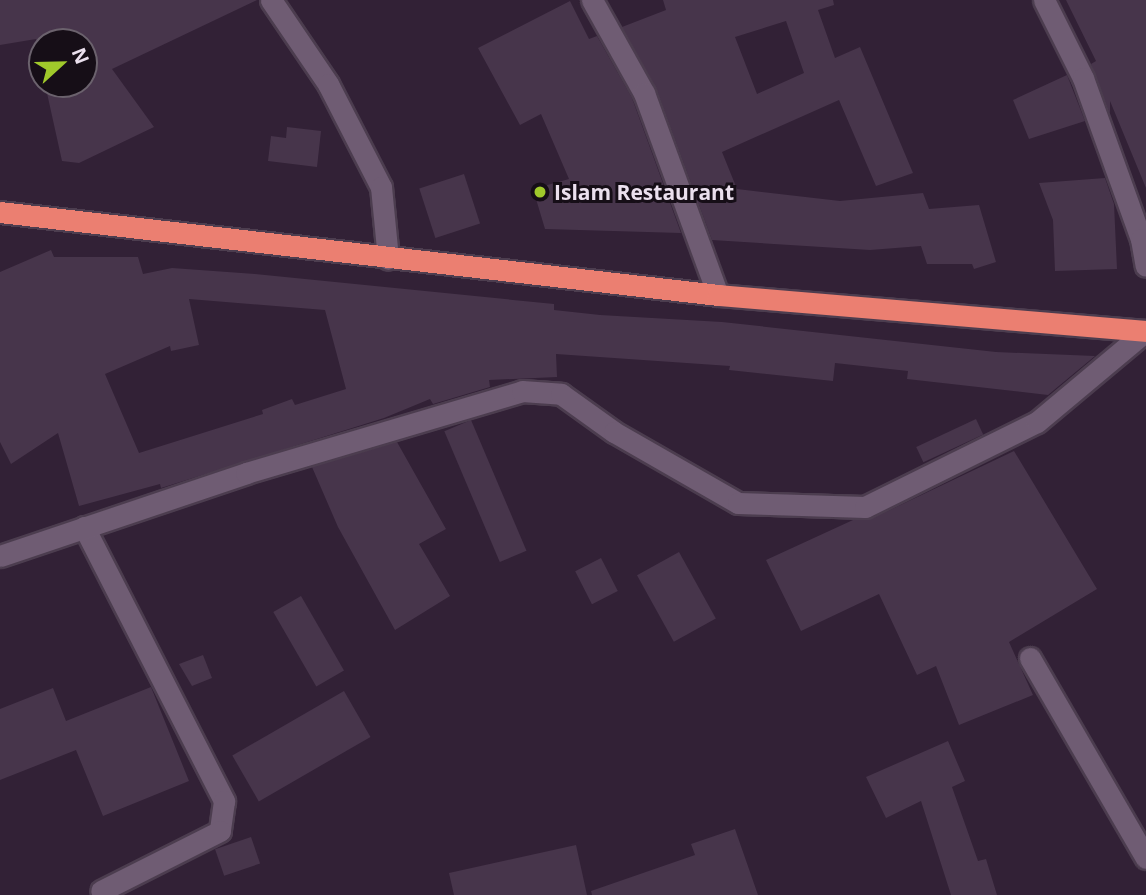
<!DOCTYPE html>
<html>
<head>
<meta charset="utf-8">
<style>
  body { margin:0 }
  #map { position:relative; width:1146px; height:895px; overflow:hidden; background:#322136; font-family:"Open Sans",sans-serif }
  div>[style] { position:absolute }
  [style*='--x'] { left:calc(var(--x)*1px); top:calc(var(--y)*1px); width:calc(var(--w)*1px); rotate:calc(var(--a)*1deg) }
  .building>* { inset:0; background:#47354b; transform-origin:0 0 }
  .roads { filter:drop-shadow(2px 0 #4c3d4f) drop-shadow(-2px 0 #4c3d4f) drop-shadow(0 2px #4c3d4f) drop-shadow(0 -2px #4c3d4f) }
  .minor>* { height:21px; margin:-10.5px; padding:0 10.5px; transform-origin:10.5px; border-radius:10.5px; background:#6f5c73 }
  .highway>* { height:21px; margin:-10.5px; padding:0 10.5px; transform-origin:10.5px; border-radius:10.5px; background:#eb7f71 }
  .dots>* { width:19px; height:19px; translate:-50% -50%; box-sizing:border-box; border:4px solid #160e17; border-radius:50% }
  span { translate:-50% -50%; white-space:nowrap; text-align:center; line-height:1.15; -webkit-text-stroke:6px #160e17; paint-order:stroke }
  .poi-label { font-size:21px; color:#ebe0ee; font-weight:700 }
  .left { translate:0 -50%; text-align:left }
  .north { position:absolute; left:28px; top:28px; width:70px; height:70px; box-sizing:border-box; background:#160e17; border:2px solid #6b626d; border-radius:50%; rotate:68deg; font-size:19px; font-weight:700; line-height:28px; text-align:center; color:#ebe0ee }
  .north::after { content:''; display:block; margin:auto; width:24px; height:32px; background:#a0c92b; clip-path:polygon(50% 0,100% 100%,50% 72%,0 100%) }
</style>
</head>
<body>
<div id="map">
  <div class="building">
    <div style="clip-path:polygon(0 0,257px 0,112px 69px,154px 127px,79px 163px,62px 161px,45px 84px,84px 84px,84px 42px,42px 42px,42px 69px,36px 39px,0 45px)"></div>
    <div style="clip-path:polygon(evenodd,663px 0,833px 0,834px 5px,818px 10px,835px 58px,860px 47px,913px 173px,876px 186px,839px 100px,722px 152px,737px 189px,840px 201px,923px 193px,929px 209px,979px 205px,996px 262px,974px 269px,972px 264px,927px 264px,921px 246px,870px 250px,712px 240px,656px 88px,622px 27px,666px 10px,663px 0,786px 21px,804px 73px,757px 94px,735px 37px,786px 21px)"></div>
    <div style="clip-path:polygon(1066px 0,1146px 0,1146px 188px,1110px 101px,1110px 114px,1091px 64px,1096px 61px)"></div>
    <div style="clip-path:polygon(570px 1px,589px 39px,597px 36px,632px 98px,681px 233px,545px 229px,533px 189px,569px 179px,541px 114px,520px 125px,478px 48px)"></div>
    <div style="clip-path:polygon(1067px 75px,1085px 121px,1029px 139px,1013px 100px)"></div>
    <div style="clip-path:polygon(287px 127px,321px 131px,317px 167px,268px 161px,271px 136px,286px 138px)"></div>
    <div style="left:464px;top:174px;width:52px;height:47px;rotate:72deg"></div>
    <div style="clip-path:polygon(1105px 178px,1114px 204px,1117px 269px,1055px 271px,1053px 220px,1039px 183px)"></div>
    <div style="clip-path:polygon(evenodd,51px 250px,54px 257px,138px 257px,143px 274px,172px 268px,255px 274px,554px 304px,554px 310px,600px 315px,722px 322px,996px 352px,1095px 356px,1048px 395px,907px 379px,908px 371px,835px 363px,833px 381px,729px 370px,730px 366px,556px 354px,557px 377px,489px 380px,490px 387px,433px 404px,430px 399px,384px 418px,161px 488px,160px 484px,79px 506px,58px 433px,11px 464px,0 442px,0 272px,51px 250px,189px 299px,325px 310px,346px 389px,295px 405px,292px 399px,262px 410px,263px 414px,139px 453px,105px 374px,170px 346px,171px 351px,199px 345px,189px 299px)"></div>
    <div style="left:976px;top:419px;width:17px;height:66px;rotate:65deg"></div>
    <div style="left:471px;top:420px;width:142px;height:29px;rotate:67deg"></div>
    <div style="clip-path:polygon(397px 442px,446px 529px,419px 544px,450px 596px,395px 630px,338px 527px,312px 467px)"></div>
    <div style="clip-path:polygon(1014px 451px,1097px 589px,1009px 642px,1033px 695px,959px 725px,936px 666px,917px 675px,879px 594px,801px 631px,766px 560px,853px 520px,871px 519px)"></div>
    <div style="left:679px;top:552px;width:76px;height:48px;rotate:61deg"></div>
    <div style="left:601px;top:558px;width:37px;height:29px;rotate:63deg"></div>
    <div style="left:301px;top:596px;width:86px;height:32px;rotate:60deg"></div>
    <div style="clip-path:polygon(203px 655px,212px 678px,192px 686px,179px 664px)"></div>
    <div style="clip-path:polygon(151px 687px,189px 781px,103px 816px,76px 750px,0 780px,0 709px,53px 688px,66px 721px)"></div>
    <div style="left:344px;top:691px;width:53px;height:129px;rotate:60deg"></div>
    <div style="clip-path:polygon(948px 741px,965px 781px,952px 787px,978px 861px,986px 859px,997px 895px,951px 895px,921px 801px,886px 818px,866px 777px)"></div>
    <div style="clip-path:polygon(735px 829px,758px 895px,592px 895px,591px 891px,695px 855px,691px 844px)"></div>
    <div style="left:251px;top:837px;width:28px;height:38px;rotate:71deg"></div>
    <div style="clip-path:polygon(576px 845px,587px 895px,454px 895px,449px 873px)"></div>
  </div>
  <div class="roads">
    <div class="minor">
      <div style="--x:271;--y:0;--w:102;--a:55.8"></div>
      <div style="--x:328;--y:84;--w:116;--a:62.8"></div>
      <div style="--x:381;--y:187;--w:72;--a:84.4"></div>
      <div style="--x:592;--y:0;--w:107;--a:60.8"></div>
      <div style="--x:644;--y:93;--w:215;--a:69.9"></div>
      <div style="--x:1044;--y:0;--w:87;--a:63.4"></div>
      <div style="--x:1083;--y:78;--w:171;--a:70.2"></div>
      <div style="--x:1141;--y:239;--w:27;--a:80"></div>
      <div style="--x:84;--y:527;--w:308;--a:62.9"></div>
      <div style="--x:224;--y:801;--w:30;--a:98"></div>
      <div style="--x:220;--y:831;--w:133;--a:153.2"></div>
      <div style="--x:0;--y:556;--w:260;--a:-18.6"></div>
      <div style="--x:246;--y:473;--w:288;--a:-16.5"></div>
      <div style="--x:522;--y:391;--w:39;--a:4"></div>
      <div style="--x:561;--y:394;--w:65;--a:35.6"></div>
      <div style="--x:614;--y:432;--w:143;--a:29.8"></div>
      <div style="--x:738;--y:503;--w:127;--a:1.8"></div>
      <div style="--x:865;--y:507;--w:192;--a:-26.3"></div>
      <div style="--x:1037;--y:422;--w:142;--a:-39.9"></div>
      <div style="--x:1030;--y:658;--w:231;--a:59.9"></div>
    </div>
    <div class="highway">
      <div style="--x:0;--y:212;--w:723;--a:6.59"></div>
      <div style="--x:718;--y:295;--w:430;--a:4.8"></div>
    </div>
  </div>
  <div class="dots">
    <div style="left:540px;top:192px;background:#a0c92b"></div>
  </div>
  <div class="poi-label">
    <span class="left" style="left:554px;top:192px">Islam Restaurant</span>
  </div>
  <div class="north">N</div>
</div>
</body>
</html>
